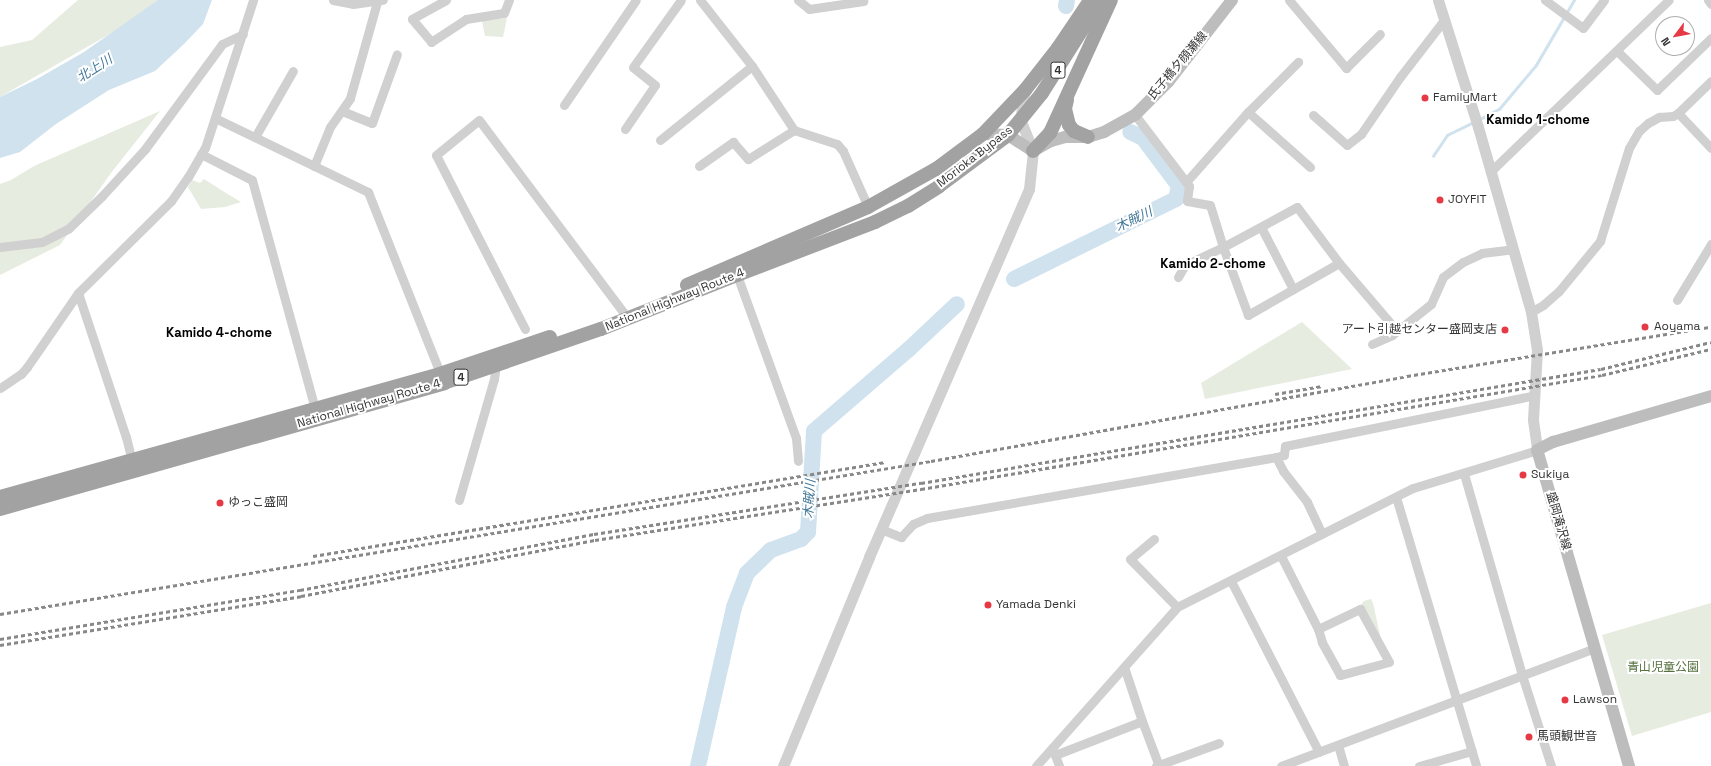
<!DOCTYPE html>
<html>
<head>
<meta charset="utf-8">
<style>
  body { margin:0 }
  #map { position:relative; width:1711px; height:766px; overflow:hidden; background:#fff; font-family:"Space Grotesk","Noto Sans JP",sans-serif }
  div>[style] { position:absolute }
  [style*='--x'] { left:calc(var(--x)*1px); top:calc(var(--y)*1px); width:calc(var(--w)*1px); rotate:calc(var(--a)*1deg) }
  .green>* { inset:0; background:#e6ecdf }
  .water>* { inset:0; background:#cfe2ee }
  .stream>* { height:2.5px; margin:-1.25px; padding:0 1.25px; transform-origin:1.25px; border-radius:1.25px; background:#cfe2ee }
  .river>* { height:16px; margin:-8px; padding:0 8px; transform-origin:8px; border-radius:8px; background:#cfe2ee }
  .minor>* { height:9px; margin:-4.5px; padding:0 4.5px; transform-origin:4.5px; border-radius:4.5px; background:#d0d0d0 }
  .tertiary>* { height:11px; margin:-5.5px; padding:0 5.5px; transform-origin:5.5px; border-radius:5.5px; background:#d0d0d0 }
  .secondary>* { height:12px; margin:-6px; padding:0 6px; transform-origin:6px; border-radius:6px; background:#bdbdbd }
  .trunk>* { height:14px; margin:-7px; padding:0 7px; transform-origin:7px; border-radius:7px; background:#a2a2a2 }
  .rail>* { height:2.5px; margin-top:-1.25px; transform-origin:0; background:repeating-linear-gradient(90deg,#888 0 4px,transparent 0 7px) }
  .dots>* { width:11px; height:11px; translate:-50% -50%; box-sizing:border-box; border:2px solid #fff; border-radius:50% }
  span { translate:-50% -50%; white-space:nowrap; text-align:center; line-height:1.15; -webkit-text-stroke:4px #fff; paint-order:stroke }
  .shield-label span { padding:1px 3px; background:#fff; border:1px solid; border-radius:3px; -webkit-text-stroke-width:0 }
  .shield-label { font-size:11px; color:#333; font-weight:700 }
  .street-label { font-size:12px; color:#333 }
  .poi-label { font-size:12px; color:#333 }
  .left { translate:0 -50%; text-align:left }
  .right { translate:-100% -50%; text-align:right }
  .park-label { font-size:12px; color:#56703f }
  .water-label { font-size:13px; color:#3f7597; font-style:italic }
  .neighbourhood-label { font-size:13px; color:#000; font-weight:700 }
  .north { position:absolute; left:1655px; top:16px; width:40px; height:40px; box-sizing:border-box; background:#fff; border:1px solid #adadad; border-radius:50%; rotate:238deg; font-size:11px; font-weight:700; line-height:16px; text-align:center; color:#333 }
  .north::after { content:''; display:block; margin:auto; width:14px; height:18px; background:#e63946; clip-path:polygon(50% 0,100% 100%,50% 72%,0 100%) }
</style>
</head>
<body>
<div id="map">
  <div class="green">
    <div style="clip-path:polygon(78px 0,158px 0,127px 24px,0 97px,0 47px,32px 40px)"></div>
    <div style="clip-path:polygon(507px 18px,503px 37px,485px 36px,482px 21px)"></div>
    <div style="clip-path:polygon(160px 111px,111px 173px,60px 245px,0 275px,0 184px,11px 180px,34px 166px)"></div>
    <div style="clip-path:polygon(204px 179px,226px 193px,241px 202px,225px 207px,201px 209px,188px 187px,192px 180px,200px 183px)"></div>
    <div style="clip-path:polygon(1302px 322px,1352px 369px,1205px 399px,1201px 383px)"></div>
    <div style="clip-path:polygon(1371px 599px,1373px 603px,1382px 644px,1361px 605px,1364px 601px)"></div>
    <div style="clip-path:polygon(1711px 603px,1711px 712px,1632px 736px,1602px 635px)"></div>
  </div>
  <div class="water">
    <div style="clip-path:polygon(158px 0,212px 0,203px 24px,184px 44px,155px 71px,109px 90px,56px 124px,20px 152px,0 158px,0 97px,37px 79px,84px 52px)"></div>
  </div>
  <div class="stream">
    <div style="--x:1478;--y:120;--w:24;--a:-28"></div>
    <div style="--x:1499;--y:109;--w:57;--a:-49.9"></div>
    <div style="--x:1536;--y:65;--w:75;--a:-59.7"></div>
    <div style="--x:1433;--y:156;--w:25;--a:-56"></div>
    <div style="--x:1447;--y:135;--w:30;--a:-26"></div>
  </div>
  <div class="river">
    <div style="--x:1066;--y:6;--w:6;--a:-81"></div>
    <div style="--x:1014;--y:279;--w:181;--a:-26.3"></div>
    <div style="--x:1176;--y:199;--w:13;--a:-77"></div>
    <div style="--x:1179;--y:186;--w:60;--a:-126.9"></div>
    <div style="--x:1143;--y:138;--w:14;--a:-155"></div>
    <div style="--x:698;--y:766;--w:163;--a:-77.2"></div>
    <div style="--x:734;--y:607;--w:36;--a:-69"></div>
    <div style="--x:747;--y:573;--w:33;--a:-44"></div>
    <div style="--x:771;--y:550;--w:32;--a:-20"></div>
    <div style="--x:801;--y:539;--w:10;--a:-45"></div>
    <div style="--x:808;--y:532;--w:101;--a:-86.6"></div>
    <div style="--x:814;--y:431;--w:124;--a:-40.8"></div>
    <div style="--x:908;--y:350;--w:67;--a:-43.2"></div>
  </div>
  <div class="minor">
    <div style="--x:333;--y:0;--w:20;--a:11"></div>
    <div style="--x:353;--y:4;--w:30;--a:-8"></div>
    <div style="--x:446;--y:0;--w:39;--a:151"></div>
    <div style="--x:412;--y:19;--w:30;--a:50"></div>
    <div style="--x:431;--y:42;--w:42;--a:-33.3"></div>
    <div style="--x:466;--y:19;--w:38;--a:-9"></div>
    <div style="--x:504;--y:13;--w:14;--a:-69"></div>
    <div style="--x:700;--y:0;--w:84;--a:51.8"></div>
    <div style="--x:752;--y:66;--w:77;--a:56.7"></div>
    <div style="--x:794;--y:130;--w:45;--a:18"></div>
    <div style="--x:837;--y:144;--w:9;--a:49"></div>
    <div style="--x:843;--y:151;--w:61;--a:65.9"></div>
    <div style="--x:798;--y:0;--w:14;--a:39"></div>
    <div style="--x:809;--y:9;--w:55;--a:-8.4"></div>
    <div style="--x:1289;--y:0;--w:89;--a:50"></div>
    <div style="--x:1346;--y:68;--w:48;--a:-45"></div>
    <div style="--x:1545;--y:0;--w:47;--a:36.4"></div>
    <div style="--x:1583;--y:28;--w:35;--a:-53"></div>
    <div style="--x:1708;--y:0;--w:5;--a:53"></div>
    <div style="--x:1617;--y:51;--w:56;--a:44.3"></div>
    <div style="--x:1657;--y:90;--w:75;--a:-43.9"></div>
    <div style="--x:564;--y:105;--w:127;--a:-55.6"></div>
    <div style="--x:342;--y:111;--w:32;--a:22"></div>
    <div style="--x:372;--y:123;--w:73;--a:-70.1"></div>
    <div style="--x:1248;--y:112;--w:83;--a:41.6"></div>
    <div style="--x:1678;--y:113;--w:48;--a:46.7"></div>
    <div style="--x:1135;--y:115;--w:84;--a:52.7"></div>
    <div style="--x:1186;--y:182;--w:5;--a:53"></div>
    <div style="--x:1189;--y:186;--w:15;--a:98"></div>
    <div style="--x:1187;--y:201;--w:23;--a:10"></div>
    <div style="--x:1210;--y:205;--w:44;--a:72.8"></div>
    <div style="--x:1223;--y:247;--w:42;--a:154.7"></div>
    <div style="--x:1185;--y:265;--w:14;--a:120"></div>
    <div style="--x:1313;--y:115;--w:45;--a:41.4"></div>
    <div style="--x:1347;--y:145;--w:18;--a:-38"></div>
    <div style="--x:1361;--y:134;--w:69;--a:-55.6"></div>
    <div style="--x:1400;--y:77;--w:72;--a:-52.3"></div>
    <div style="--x:215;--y:118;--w:170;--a:25.8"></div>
    <div style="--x:368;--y:192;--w:200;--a:68.3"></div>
    <div style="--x:625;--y:129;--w:53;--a:-55.7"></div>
    <div style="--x:655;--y:85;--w:28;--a:-141"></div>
    <div style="--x:633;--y:67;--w:82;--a:-54.4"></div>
    <div style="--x:255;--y:137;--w:76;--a:-60.1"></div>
    <div style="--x:660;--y:140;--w:118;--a:-38.8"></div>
    <div style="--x:201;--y:154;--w:57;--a:27"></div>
    <div style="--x:252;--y:180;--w:238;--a:74.6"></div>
    <div style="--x:314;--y:166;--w:42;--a:-67.7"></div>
    <div style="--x:330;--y:127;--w:35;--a:-55"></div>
    <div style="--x:350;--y:98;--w:100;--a:-74.3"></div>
    <div style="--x:699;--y:166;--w:42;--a:-35.2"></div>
    <div style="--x:733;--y:142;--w:23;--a:49"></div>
    <div style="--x:748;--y:159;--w:54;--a:-32.2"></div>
    <div style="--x:1490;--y:172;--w:248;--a:-43.9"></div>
    <div style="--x:1186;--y:182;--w:94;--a:-48.5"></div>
    <div style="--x:1248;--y:112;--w:71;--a:-45"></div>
    <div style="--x:1261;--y:227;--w:70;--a:62.7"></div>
    <div style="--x:0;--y:247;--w:42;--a:-6.8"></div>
    <div style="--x:42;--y:242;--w:30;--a:-27"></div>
    <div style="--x:69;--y:228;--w:46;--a:-44.1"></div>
    <div style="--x:102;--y:196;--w:64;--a:-47.5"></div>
    <div style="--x:145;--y:149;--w:130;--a:-53.7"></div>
    <div style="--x:222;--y:44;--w:23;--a:-25"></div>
    <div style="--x:1339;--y:263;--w:105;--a:150.3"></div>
    <div style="--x:1248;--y:315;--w:72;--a:-110.2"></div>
    <div style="--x:1223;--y:247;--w:84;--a:-28.4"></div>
    <div style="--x:1297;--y:207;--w:70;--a:53.1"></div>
    <div style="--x:1339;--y:263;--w:89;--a:49.5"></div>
    <div style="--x:737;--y:275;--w:173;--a:70.1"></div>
    <div style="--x:796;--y:438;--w:23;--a:85"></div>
    <div style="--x:78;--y:293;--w:152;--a:71.6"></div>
    <div style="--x:126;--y:437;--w:29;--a:76"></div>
    <div style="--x:1677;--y:300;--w:66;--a:-58.7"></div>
    <div style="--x:1531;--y:312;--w:14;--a:-30"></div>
    <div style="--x:1543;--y:305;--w:21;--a:-41"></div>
    <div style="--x:1559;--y:291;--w:65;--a:-50.6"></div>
    <div style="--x:1600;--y:241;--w:97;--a:-72.7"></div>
    <div style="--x:1629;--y:148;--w:20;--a:-60"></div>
    <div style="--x:1639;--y:131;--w:12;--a:-42"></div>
    <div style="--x:1648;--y:123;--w:13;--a:-29"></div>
    <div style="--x:1659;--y:117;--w:14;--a:-4"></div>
    <div style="--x:1673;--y:116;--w:6;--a:-31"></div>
    <div style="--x:1678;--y:113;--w:46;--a:-44.1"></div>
    <div style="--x:525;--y:329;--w:195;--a:-117.1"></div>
    <div style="--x:436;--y:155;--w:55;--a:-39.1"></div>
    <div style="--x:479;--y:120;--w:240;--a:53.1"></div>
    <div style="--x:1372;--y:344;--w:22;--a:-24"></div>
    <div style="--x:1392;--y:335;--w:50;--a:-38.5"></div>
    <div style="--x:1431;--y:304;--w:30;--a:-66"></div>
    <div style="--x:1443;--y:277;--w:25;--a:-37"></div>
    <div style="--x:1463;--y:262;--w:21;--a:-25"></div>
    <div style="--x:1482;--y:253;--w:31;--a:-7"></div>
    <div style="--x:0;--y:388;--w:25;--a:-34"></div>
    <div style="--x:21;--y:374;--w:9;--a:-49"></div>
    <div style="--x:27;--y:367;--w:90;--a:-55.4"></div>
    <div style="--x:78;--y:293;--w:131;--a:-44.7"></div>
    <div style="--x:171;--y:201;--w:29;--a:-55"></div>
    <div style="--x:188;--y:177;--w:34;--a:-60"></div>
    <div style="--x:205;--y:148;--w:156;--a:-72"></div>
    <div style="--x:1276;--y:457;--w:16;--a:63"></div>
    <div style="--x:1283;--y:471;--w:39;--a:52"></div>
    <div style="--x:1307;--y:502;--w:35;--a:65"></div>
    <div style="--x:1464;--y:474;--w:209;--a:73.9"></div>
    <div style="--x:1522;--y:675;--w:96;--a:72.3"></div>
    <div style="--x:1396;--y:497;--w:281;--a:73.4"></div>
    <div style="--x:459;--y:500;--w:126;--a:-73.9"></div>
    <div style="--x:494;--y:379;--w:14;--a:-82"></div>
    <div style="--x:881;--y:529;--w:22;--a:22"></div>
    <div style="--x:901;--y:537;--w:18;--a:-47"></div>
    <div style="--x:913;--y:524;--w:15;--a:-23"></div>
    <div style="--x:927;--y:518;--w:354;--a:-9.9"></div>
    <div style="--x:1276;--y:457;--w:8;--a:-14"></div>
    <div style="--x:1284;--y:455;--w:9;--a:-84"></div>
    <div style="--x:1285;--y:446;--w:255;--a:-11.5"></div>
    <div style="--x:1154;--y:539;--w:31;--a:140"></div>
    <div style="--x:1130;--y:559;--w:67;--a:45.6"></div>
    <div style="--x:1281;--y:556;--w:82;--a:63.1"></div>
    <div style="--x:1318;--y:629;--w:47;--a:-25.5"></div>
    <div style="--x:1360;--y:609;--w:60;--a:61.3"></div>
    <div style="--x:1389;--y:662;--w:51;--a:165.1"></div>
    <div style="--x:1340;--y:675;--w:38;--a:-119"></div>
    <div style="--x:1322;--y:642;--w:14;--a:-107"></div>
    <div style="--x:1231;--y:581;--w:192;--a:62.8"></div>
    <div style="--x:1142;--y:721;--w:48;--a:69.3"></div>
    <div style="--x:1338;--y:745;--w:22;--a:74"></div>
    <div style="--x:1053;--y:750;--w:17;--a:69"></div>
    <div style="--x:1055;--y:755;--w:93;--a:-21.3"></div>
    <div style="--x:1142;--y:721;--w:57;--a:-108.4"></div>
    <div style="--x:1036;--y:766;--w:213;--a:-48.4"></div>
    <div style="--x:1177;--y:607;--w:264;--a:-26.8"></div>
    <div style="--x:1413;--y:488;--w:130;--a:-17"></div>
    <div style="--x:1156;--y:766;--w:67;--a:-20.1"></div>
    <div style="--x:1281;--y:766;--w:335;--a:-20.6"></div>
    <div style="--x:1419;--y:766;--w:55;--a:-15.8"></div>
  </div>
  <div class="tertiary">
    <div style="--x:1438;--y:0;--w:133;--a:72.5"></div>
    <div style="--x:1478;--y:127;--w:192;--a:74"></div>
    <div style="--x:1531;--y:312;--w:38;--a:81"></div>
    <div style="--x:1537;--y:350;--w:70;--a:93.3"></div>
    <div style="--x:1533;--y:420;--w:30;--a:82"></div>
    <div style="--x:783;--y:766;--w:226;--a:-67.6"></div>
    <div style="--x:869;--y:557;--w:401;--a:-66.5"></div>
    <div style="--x:1029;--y:189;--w:38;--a:-84"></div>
    <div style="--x:1033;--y:151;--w:32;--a:-112"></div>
    <div style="--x:1021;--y:121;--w:17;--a:-87"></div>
    <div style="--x:1022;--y:104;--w:14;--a:-78"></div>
  </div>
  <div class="secondary">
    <div style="--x:983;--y:134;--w:25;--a:2"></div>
    <div style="--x:1008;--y:135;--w:30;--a:33"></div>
    <div style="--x:1033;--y:151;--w:21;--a:-29"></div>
    <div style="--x:1051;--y:141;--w:15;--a:-16"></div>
    <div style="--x:1065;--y:137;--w:23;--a:0"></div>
    <div style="--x:1088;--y:137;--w:17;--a:-17"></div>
    <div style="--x:1104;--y:132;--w:35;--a:-29"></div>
    <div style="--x:1135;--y:115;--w:47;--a:-45"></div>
    <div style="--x:1168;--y:82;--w:104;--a:-52"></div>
    <div style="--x:1629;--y:766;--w:329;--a:-106.2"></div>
    <div style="--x:1537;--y:450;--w:18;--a:-27"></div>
    <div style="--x:1553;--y:442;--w:165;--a:-16.2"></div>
  </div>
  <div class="trunk">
    <div style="--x:1067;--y:100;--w:9;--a:103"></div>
    <div style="--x:1065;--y:109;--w:16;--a:76"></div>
    <div style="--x:1069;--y:125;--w:8;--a:50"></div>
    <div style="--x:1074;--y:131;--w:15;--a:23"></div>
    <div style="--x:1033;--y:151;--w:25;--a:-47"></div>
    <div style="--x:1050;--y:133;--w:146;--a:-65.4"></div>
    <div style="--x:687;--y:285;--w:197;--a:-23.3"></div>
    <div style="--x:868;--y:207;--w:78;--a:-29.2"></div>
    <div style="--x:936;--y:169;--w:59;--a:-36.7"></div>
    <div style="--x:983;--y:134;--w:61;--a:-46.3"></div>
    <div style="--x:1025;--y:90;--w:53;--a:-51.8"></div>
    <div style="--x:1058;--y:48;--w:55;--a:-56"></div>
    <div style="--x:0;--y:497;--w:457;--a:-15.6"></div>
    <div style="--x:440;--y:374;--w:116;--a:-18.6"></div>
    <div style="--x:0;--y:509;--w:462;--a:-15.8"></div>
    <div style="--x:444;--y:383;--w:166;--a:-19"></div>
    <div style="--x:601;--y:329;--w:146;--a:-21.7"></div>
    <div style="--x:737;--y:275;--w:148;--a:-21"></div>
    <div style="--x:875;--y:222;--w:37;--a:-26"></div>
    <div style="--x:908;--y:206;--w:36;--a:-32"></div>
    <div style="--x:938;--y:187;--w:87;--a:-36.6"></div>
    <div style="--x:1008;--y:135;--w:54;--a:-51"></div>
    <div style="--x:1042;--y:93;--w:110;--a:-57.6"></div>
  </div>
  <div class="rail">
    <div style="--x:1275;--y:394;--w:48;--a:-9.7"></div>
    <div style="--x:313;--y:556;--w:580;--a:-9.33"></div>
    <div style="--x:0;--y:614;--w:943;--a:-9.33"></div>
    <div style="--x:931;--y:461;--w:484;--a:-10.1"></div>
    <div style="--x:1407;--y:376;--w:308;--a:-9.2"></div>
    <div style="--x:0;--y:639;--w:304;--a:-9.3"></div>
    <div style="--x:300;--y:590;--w:299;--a:-10.8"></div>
    <div style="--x:594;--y:534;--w:331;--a:-8.9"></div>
    <div style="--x:921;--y:483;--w:689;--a:-9.52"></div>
    <div style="--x:1601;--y:369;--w:113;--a:-13.8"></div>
    <div style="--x:0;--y:645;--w:305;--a:-9.2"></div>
    <div style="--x:301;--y:596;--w:299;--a:-10.8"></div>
    <div style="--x:595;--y:540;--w:330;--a:-8.9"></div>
    <div style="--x:921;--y:489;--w:690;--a:-9.5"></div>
    <div style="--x:1602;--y:375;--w:112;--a:-13.4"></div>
  </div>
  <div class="dots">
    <div style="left:1425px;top:98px;background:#e63946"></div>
    <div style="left:1440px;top:200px;background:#e63946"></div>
    <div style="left:1645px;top:327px;background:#e63946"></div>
    <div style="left:1505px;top:330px;background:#e63946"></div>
    <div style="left:1523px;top:475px;background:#e63946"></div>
    <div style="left:220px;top:503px;background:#e63946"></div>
    <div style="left:988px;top:605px;background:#e63946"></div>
    <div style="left:1565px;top:700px;background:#e63946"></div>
    <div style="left:1529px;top:737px;background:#e63946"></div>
  </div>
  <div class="shield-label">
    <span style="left:1058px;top:70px">4</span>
    <span style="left:461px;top:377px">4</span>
  </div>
  <div class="street-label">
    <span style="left:1178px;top:66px;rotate:-50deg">氏子橋夕顔瀬線</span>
    <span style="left:975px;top:157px;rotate:-38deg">Morioka Bypass</span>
    <span style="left:675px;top:300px;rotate:-22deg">National Highway Route 4</span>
    <span style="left:369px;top:404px;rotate:-16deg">National Highway Route 4</span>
    <span style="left:1558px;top:521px;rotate:74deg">盛岡滝沢線</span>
  </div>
  <div class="poi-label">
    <span class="left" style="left:1433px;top:98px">FamilyMart</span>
    <span class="left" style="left:1448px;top:200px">JOYFIT</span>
    <span class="left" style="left:1654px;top:327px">Aoyama</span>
    <span class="right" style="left:1497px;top:330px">アート引越センター盛岡支店</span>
    <span class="left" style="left:1531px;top:475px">Sukiya</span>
    <span class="left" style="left:228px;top:503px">ゆっこ盛岡</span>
    <span class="left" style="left:996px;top:605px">Yamada Denki</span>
    <span class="left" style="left:1573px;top:700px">Lawson</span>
    <span class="left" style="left:1537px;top:737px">馬頭観世音</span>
  </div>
  <div class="park-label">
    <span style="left:1663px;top:668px">青山児童公園</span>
  </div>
  <div class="water-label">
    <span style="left:95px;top:69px;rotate:-33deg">北上川</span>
    <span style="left:1134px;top:220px;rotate:-26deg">木賊川</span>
    <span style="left:810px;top:499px;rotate:-86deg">木賊川</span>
  </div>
  <div class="neighbourhood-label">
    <span style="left:1538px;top:120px">Kamido 1-chome</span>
    <span style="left:1213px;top:264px">Kamido 2-chome</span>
    <span style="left:219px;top:333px">Kamido 4-chome</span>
  </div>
  <div class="north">N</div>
</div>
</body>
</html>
